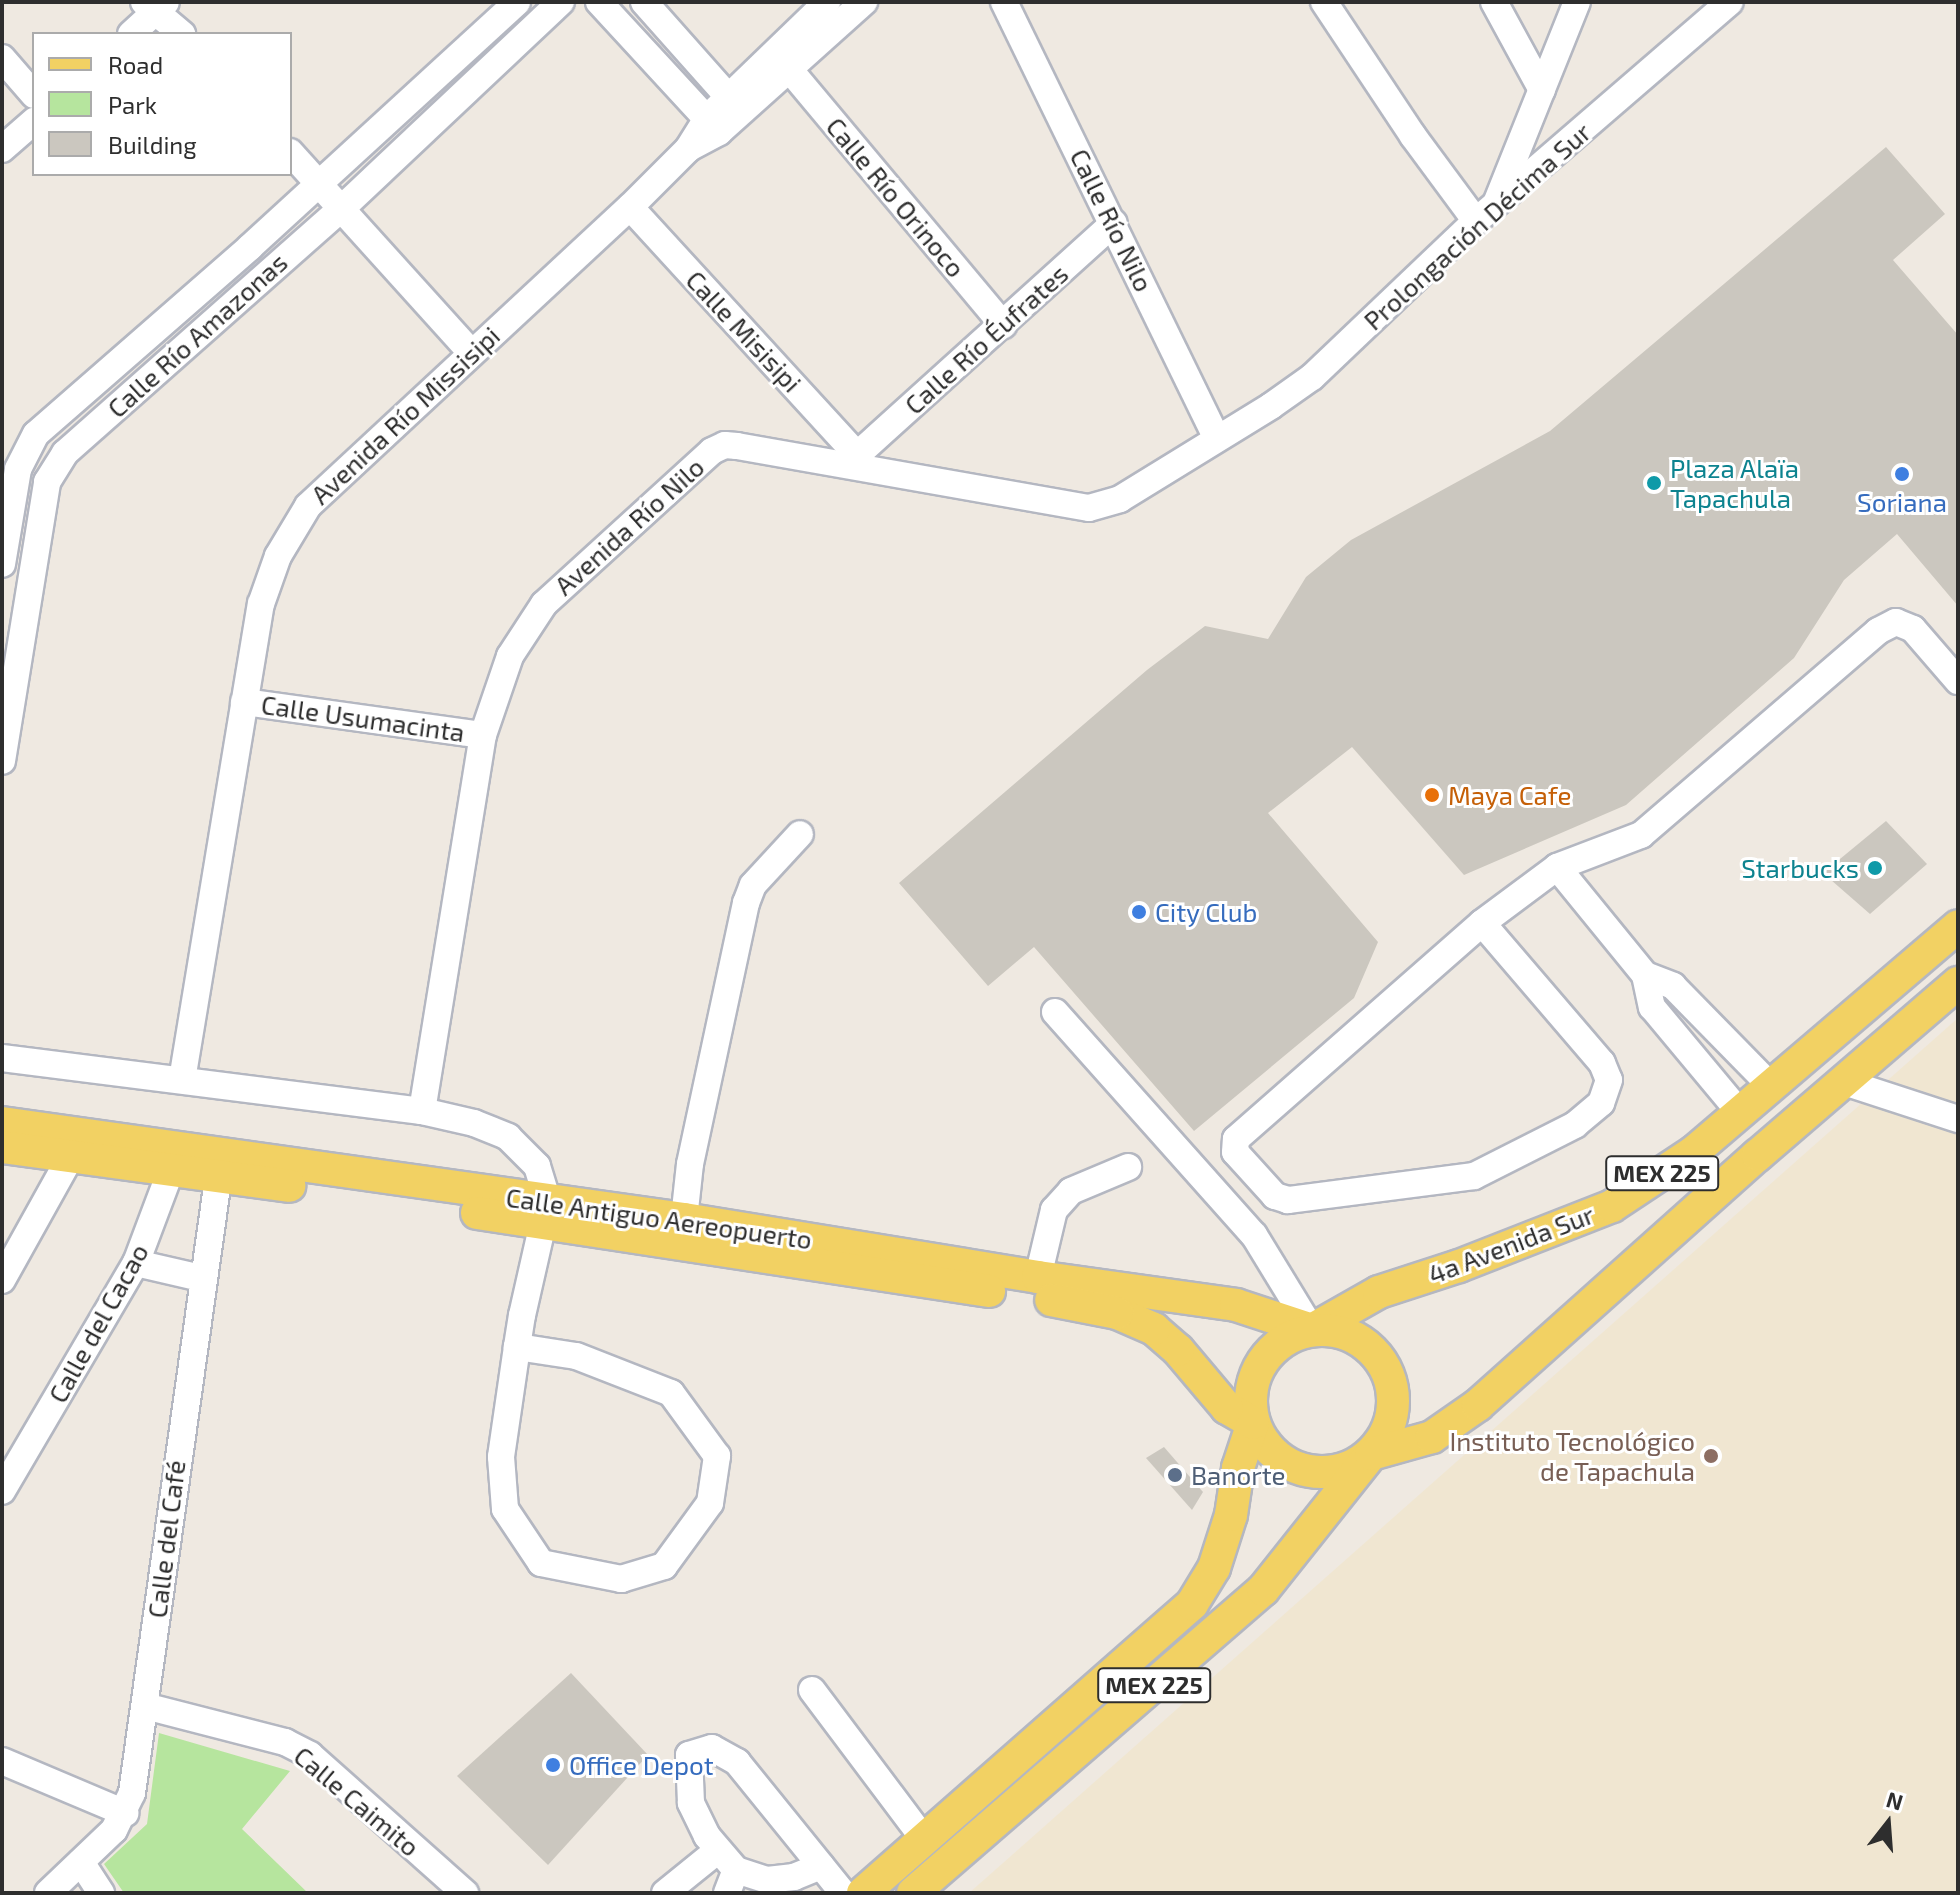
<!DOCTYPE html>
<html>
<head>
<meta charset="utf-8">
<style>
  body { margin:0 }
  #map { position:relative; width:1960px; height:1895px; overflow:hidden; background:#efe9e1; font-family:"Exo 2",sans-serif }
  div>[style] { position:absolute }
  [style*='--x'] { left:calc(var(--x)*1px); top:calc(var(--y)*1px); width:calc(var(--w)*1px); rotate:calc(var(--a)*1deg) }
  .education>* { inset:0; background:#f0e6d1 }
  .green>* { inset:0; background:#b6e59e }
  .building>* { inset:0; background:#cbc7bf }
  .roads { filter:drop-shadow(2px 0 #b4b7c1) drop-shadow(-2px 0 #b4b7c1) drop-shadow(0 2px #b4b7c1) drop-shadow(0 -2px #b4b7c1) }
  .minor>* { height:26px; margin:-13px; padding:0 13px; transform-origin:13px; border-radius:13px; background:#fff }
  .major>* { height:32px; margin:-16px; padding:0 16px; transform-origin:16px; border-radius:16px; background:#f2d163 }
  .major>.ring { margin:-16px; padding:0; box-sizing:content-box; background:none; border:32px solid #f2d163; border-radius:50% }
  .dots>* { width:22px; height:22px; translate:-50% -50%; box-sizing:border-box; border:4px solid #fff; border-radius:50% }
  span { translate:-50% -50%; white-space:nowrap; text-align:center; line-height:1.15; -webkit-text-stroke:6px #fff; paint-order:stroke }
  .shield-label span { padding:2px 6px; background:#fff; border:2px solid; border-radius:6px; -webkit-text-stroke-width:0 }
  .shield-label { font-size:24px; color:#2e2e2e; font-weight:700 }
  .street-label { font-size:26px; color:#2e2e2e }
  .culture-label { font-size:26px; color:#0d838f }
  .left { translate:0 -50%; text-align:left }
  .right { translate:-100% -50%; text-align:right }
  .shop-label { font-size:26px; color:#366cbe }
  .food-label { font-size:26px; color:#c56008 }
  .education-label { font-size:26px; color:#785e54 }
  .service-label { font-size:26px; color:#4e5e75 }
  .frame { position:absolute; inset:0; border:4px solid #2e2e2e; pointer-events:none }
  .legend { position:absolute; left:32px; top:32px; width:260px; height:144px; box-sizing:border-box; background:#fff; border:2px solid #ababab; margin:0; padding:10px 14px; list-style:none; font-size:24px; color:#2e2e2e }
  .legend li { display:flex; align-items:center; gap:16px; height:40px }
  .legend b { width:40px; border:2px solid #ababab }
  .north { position:absolute; left:1848px; top:1783px; width:80px; height:80px; -webkit-text-stroke:6px #fff; paint-order:stroke; rotate:17deg; font-size:22px; font-weight:700; line-height:32px; text-align:center; color:#2e2e2e }
  .north::after { content:''; display:block; margin:auto; width:28px; height:36px; background:#2e2e2e; clip-path:polygon(50% 0,100% 100%,50% 72%,0 100%) }
</style>
</head>
<body>
<div id="map">
  <div class="education">
    <div style="clip-path:polygon(1958px 1018px,1958px 1893px,969px 1893px)"></div>
  </div>
  <div class="green">
    <div style="clip-path:polygon(159px 1733px,290px 1771px,242px 1829px,308px 1893px,124px 1893px,104px 1864px,147px 1824px)"></div>
  </div>
  <div class="building">
    <div style="clip-path:polygon(1886px 147px,1945px 214px,1893px 260px,1958px 335px,1958px 606px,1897px 534px,1844px 580px,1794px 658px,1626px 805px,1464px 875px,1352px 747px,1268px 813px,1378px 942px,1354px 998px,1194px 1131px,1034px 947px,988px 986px,899px 883px,1147px 670px,1205px 626px,1268px 639px,1306px 577px,1351px 540px,1550px 431px)"></div>
    <div style="clip-path:polygon(1886px 821px,1927px 864px,1870px 914px,1823px 873px)"></div>
    <div style="clip-path:polygon(1164px 1447px,1203px 1492px,1192px 1510px,1146px 1458px)"></div>
    <div style="clip-path:polygon(571px 1673px,648px 1755px,548px 1865px,457px 1776px)"></div>
  </div>
  <div class="roads">
    <div class="minor">
      <div style="--x:144;--y:2;--w:50;--a:40.1"></div>
      <div style="--x:599;--y:2;--w:176;--a:47.3"></div>
      <div style="--x:644;--y:2;--w:143;--a:48.4"></div>
      <div style="--x:1004;--y:2;--w:484;--a:64"></div>
      <div style="--x:1324;--y:2;--w:161;--a:56.4"></div>
      <div style="--x:1413;--y:136;--w:106;--a:53.5"></div>
      <div style="--x:1494;--y:2;--w:100;--a:61.4"></div>
      <div style="--x:131;--y:34;--w:47;--a:-42.4"></div>
      <div style="--x:2;--y:58;--w:49;--a:49.1"></div>
      <div style="--x:789;--y:69;--w:334;--a:50.1"></div>
      <div style="--x:691;--y:147;--w:32;--a:-28"></div>
      <div style="--x:719;--y:132;--w:195;--a:-41.9"></div>
      <div style="--x:2;--y:149;--w:43;--a:-41.2"></div>
      <div style="--x:290;--y:152;--w:270;--a:47.9"></div>
      <div style="--x:1497;--y:201;--w:214;--a:-68.1"></div>
      <div style="--x:630;--y:207;--w:336;--a:47.5"></div>
      <div style="--x:857;--y:455;--w:346;--a:-42.1"></div>
      <div style="--x:2;--y:564;--w:96;--a:-80.4"></div>
      <div style="--x:18;--y:469;--w:39;--a:-63"></div>
      <div style="--x:36;--y:434;--w:284;--a:-41.1"></div>
      <div style="--x:250;--y:247;--w:362;--a:-42.5"></div>
      <div style="--x:244;--y:702;--w:241;--a:7.9"></div>
      <div style="--x:2;--y:761;--w:283;--a:-80.8"></div>
      <div style="--x:47;--y:482;--w:34;--a:-58"></div>
      <div style="--x:65;--y:453;--w:368;--a:-41.5"></div>
      <div style="--x:341;--y:209;--w:302;--a:-43.3"></div>
      <div style="--x:1557;--y:867;--w:139;--a:50.8"></div>
      <div style="--x:1645;--y:975;--w:33;--a:78"></div>
      <div style="--x:1652;--y:1007;--w:139;--a:50.2"></div>
      <div style="--x:1482;--y:923;--w:184;--a:49.4"></div>
      <div style="--x:1602;--y:1063;--w:18;--a:68"></div>
      <div style="--x:1609;--y:1080;--w:24;--a:109"></div>
      <div style="--x:1601;--y:1103;--w:34;--a:140"></div>
      <div style="--x:1575;--y:1125;--w:113;--a:153.2"></div>
      <div style="--x:1474;--y:1176;--w:188;--a:172.6"></div>
      <div style="--x:1288;--y:1200;--w:14;--a:-163"></div>
      <div style="--x:1275;--y:1196;--w:59;--a:-132.3"></div>
      <div style="--x:1235;--y:1152;--w:13;--a:-86"></div>
      <div style="--x:1236;--y:1139;--w:327;--a:-41.3"></div>
      <div style="--x:1482;--y:923;--w:94;--a:-36.7"></div>
      <div style="--x:1557;--y:867;--w:90;--a:-20.9"></div>
      <div style="--x:1641;--y:835;--w:313;--a:-40.7"></div>
      <div style="--x:1878;--y:631;--w:20;--a:-27"></div>
      <div style="--x:1896;--y:622;--w:18;--a:22"></div>
      <div style="--x:1913;--y:629;--w:69;--a:49.1"></div>
      <div style="--x:1645;--y:975;--w:30;--a:21"></div>
      <div style="--x:1673;--y:986;--w:140;--a:45.6"></div>
      <div style="--x:1055;--y:1012;--w:299;--a:48.3"></div>
      <div style="--x:1254;--y:1235;--w:111;--a:58.6"></div>
      <div style="--x:2;--y:1058;--w:423;--a:7.2"></div>
      <div style="--x:422;--y:1111;--w:53;--a:13"></div>
      <div style="--x:474;--y:1123;--w:37;--a:22"></div>
      <div style="--x:508;--y:1137;--w:41;--a:45"></div>
      <div style="--x:537;--y:1166;--w:37;--a:73"></div>
      <div style="--x:548;--y:1201;--w:117;--a:102.8"></div>
      <div style="--x:522;--y:1315;--w:32;--a:99"></div>
      <div style="--x:517;--y:1347;--w:111;--a:98.3"></div>
      <div style="--x:501;--y:1457;--w:52;--a:85.6"></div>
      <div style="--x:505;--y:1509;--w:65;--a:56.3"></div>
      <div style="--x:541;--y:1563;--w:82;--a:11.3"></div>
      <div style="--x:621;--y:1579;--w:45;--a:-16.8"></div>
      <div style="--x:664;--y:1566;--w:78;--a:-53.9"></div>
      <div style="--x:710;--y:1503;--w:48;--a:-81.5"></div>
      <div style="--x:717;--y:1456;--w:78;--a:-126.1"></div>
      <div style="--x:671;--y:1393;--w:102;--a:-158.7"></div>
      <div style="--x:576;--y:1356;--w:60;--a:-171.3"></div>
      <div style="--x:182;--y:1080;--w:483;--a:-80.6"></div>
      <div style="--x:261;--y:604;--w:51;--a:-70.5"></div>
      <div style="--x:278;--y:556;--w:58;--a:-59"></div>
      <div style="--x:308;--y:506;--w:439;--a:-42.9"></div>
      <div style="--x:630;--y:207;--w:82;--a:-45"></div>
      <div style="--x:688;--y:149;--w:36;--a:-58"></div>
      <div style="--x:707;--y:118;--w:167;--a:-44"></div>
      <div style="--x:1844;--y:1082;--w:120;--a:18"></div>
      <div style="--x:422;--y:1111;--w:381;--a:-80.8"></div>
      <div style="--x:483;--y:735;--w:83;--a:-71.1"></div>
      <div style="--x:510;--y:656;--w:62;--a:-56.8"></div>
      <div style="--x:544;--y:604;--w:227;--a:-42.3"></div>
      <div style="--x:712;--y:451;--w:14;--a:-25"></div>
      <div style="--x:725;--y:445;--w:12;--a:5"></div>
      <div style="--x:737;--y:446;--w:357;--a:10"></div>
      <div style="--x:1089;--y:508;--w:32;--a:-16"></div>
      <div style="--x:1120;--y:499;--w:177;--a:-31.6"></div>
      <div style="--x:1271;--y:406;--w:50;--a:-35.3"></div>
      <div style="--x:1312;--y:377;--w:226;--a:-43.6"></div>
      <div style="--x:1476;--y:221;--w:335;--a:-40.8"></div>
      <div style="--x:684;--y:1219;--w:55;--a:-83.8"></div>
      <div style="--x:690;--y:1164;--w:267;--a:-77.9"></div>
      <div style="--x:746;--y:903;--w:19;--a:-69"></div>
      <div style="--x:753;--y:885;--w:69;--a:-47.3"></div>
      <div style="--x:136;--y:1263;--w:67;--a:13"></div>
      <div style="--x:1038;--y:1277;--w:69;--a:-76.6"></div>
      <div style="--x:1054;--y:1210;--w:25;--a:-48"></div>
      <div style="--x:1071;--y:1191;--w:62;--a:-22.8"></div>
      <div style="--x:2;--y:1280;--w:142;--a:-60.9"></div>
      <div style="--x:71;--y:1156;--w:15;--a:-82"></div>
      <div style="--x:2;--y:1491;--w:264;--a:-59.6"></div>
      <div style="--x:136;--y:1263;--w:99;--a:-69.4"></div>
      <div style="--x:171;--y:1170;--w:19;--a:-81"></div>
      <div style="--x:812;--y:1690;--w:186;--a:53.1"></div>
      <div style="--x:145;--y:1706;--w:145;--a:14.4"></div>
      <div style="--x:285;--y:1742;--w:28;--a:27"></div>
      <div style="--x:310;--y:1755;--w:208;--a:41.7"></div>
      <div style="--x:2;--y:1761;--w:134;--a:22.9"></div>
      <div style="--x:81;--y:1862;--w:37;--a:57"></div>
      <div style="--x:821;--y:1866;--w:29;--a:158"></div>
      <div style="--x:794;--y:1877;--w:27;--a:174"></div>
      <div style="--x:767;--y:1880;--w:33;--a:-162"></div>
      <div style="--x:736;--y:1870;--w:45;--a:-130.5"></div>
      <div style="--x:707;--y:1836;--w:37;--a:-116"></div>
      <div style="--x:691;--y:1803;--w:48;--a:-92.4"></div>
      <div style="--x:689;--y:1755;--w:24;--a:-17"></div>
      <div style="--x:712;--y:1748;--w:29;--a:29"></div>
      <div style="--x:737;--y:1762;--w:169;--a:51"></div>
      <div style="--x:48;--y:1893;--w:91;--a:-43.7"></div>
      <div style="--x:114;--y:1830;--w:41;--a:-64.1"></div>
      <div style="--x:132;--y:1793;--w:641;--a:-82.02"></div>
      <div style="--x:665;--y:1893;--w:67;--a:-38.9"></div>
      <div style="--x:727;--y:1893;--w:25;--a:-69"></div>
    </div>
    <div class="major">
      <div style="--x:2;--y:1123;--w:689;--a:8.01"></div>
      <div style="--x:684;--y:1219;--w:359;--a:9.3"></div>
      <div style="--x:1038;--y:1277;--w:200;--a:8"></div>
      <div style="--x:1236;--y:1305;--w:80;--a:18.2"></div>
      <div style="--x:1312;--y:1330;--w:77;--a:-29.6"></div>
      <div style="--x:1379;--y:1292;--w:84;--a:-18"></div>
      <div style="--x:1459;--y:1266;--w:164;--a:-21.4"></div>
      <div style="--x:1612;--y:1206;--w:100;--a:-33.5"></div>
      <div style="--x:1695;--y:1151;--w:346;--a:-40.5"></div>
      <div style="--x:2;--y:1147;--w:290;--a:7.7"></div>
      <div style="--x:477;--y:1213;--w:518;--a:8.66"></div>
      <div class="ring" style="left:1251px;top:1330px;width:110px;height:110px"></div>
      <div style="--x:863;--y:1893;--w:438;--a:-41.3"></div>
      <div style="--x:1192;--y:1604;--w:42;--a:-58.6"></div>
      <div style="--x:1214;--y:1568;--w:56;--a:-72.2"></div>
      <div style="--x:1231;--y:1515;--w:48;--a:-81.5"></div>
      <div style="--x:1238;--y:1468;--w:47;--a:-71.6"></div>
      <div style="--x:1253;--y:1423;--w:30;--a:-150"></div>
      <div style="--x:1227;--y:1408;--w:76;--a:-130.2"></div>
      <div style="--x:1178;--y:1350;--w:32;--a:-139"></div>
      <div style="--x:1154;--y:1329;--w:40;--a:-156.6"></div>
      <div style="--x:1117;--y:1313;--w:67;--a:-168.9"></div>
      <div style="--x:913;--y:1893;--w:463;--a:-40.9"></div>
      <div style="--x:1263;--y:1590;--w:174;--a:-51.5"></div>
      <div style="--x:1371;--y:1454;--w:63;--a:-15.6"></div>
      <div style="--x:1432;--y:1437;--w:56;--a:-34.8"></div>
      <div style="--x:1478;--y:1405;--w:375;--a:-41.8"></div>
      <div style="--x:1758;--y:1155;--w:264;--a:-40.7"></div>
    </div>
  </div>
  <div class="dots">
    <div style="left:1902px;top:474px;background:#3f7fe0"></div>
    <div style="left:1654px;top:483px;background:#0f9aa8"></div>
    <div style="left:1432px;top:795px;background:#e8710a"></div>
    <div style="left:1875px;top:868px;background:#0f9aa8"></div>
    <div style="left:1139px;top:912px;background:#3f7fe0"></div>
    <div style="left:1711px;top:1456px;background:#8d6e63"></div>
    <div style="left:1175px;top:1475px;background:#5c6f8a"></div>
    <div style="left:553px;top:1765px;background:#3f7fe0"></div>
  </div>
  <div class="shield-label">
    <span style="left:1662px;top:1173px">MEX 225</span>
    <span style="left:1154px;top:1685px">MEX 225</span>
  </div>
  <div class="street-label">
    <span style="left:896px;top:197px;rotate:50deg">Calle Río Orinoco</span>
    <span style="left:1112px;top:220px;rotate:64deg">Calle Río Nilo</span>
    <span style="left:1477px;top:226px;rotate:-42deg">Prolongación Décima Sur</span>
    <span style="left:744px;top:331px;rotate:47deg">Calle Misisipi</span>
    <span style="left:197px;top:335px;rotate:-42deg">Calle Río Amazonas</span>
    <span style="left:986px;top:339px;rotate:-42deg">Calle Río Éufrates</span>
    <span style="left:405px;top:415px;rotate:-43deg">Avenida Río Missisipi</span>
    <span style="left:629px;top:526px;rotate:-42deg">Avenida Río Nilo</span>
    <span style="left:363px;top:718px;rotate:8deg">Calle Usumacinta</span>
    <span style="left:659px;top:1218px;rotate:8deg">Calle Antiguo Aereopuerto</span>
    <span style="left:1511px;top:1244px;rotate:-21deg">4a Avenida Sur</span>
    <span style="left:98px;top:1323px;rotate:-61deg">Calle del Cacao</span>
    <span style="left:166px;top:1539px;rotate:-83deg">Calle del Café</span>
    <span style="left:357px;top:1801px;rotate:40deg">Calle Caimito</span>
  </div>
  <div class="culture-label">
    <span class="left" style="left:1670px;top:483px">Plaza Alaïa<br>Tapachula</span>
    <span class="right" style="left:1859px;top:868px">Starbucks</span>
  </div>
  <div class="shop-label">
    <span style="left:1902px;top:502px">Soriana</span>
    <span class="left" style="left:1155px;top:912px">City Club</span>
    <span class="left" style="left:569px;top:1765px">Office Depot</span>
  </div>
  <div class="food-label">
    <span class="left" style="left:1448px;top:795px">Maya Cafe</span>
  </div>
  <div class="education-label">
    <span class="right" style="left:1695px;top:1456px">Instituto Tecnológico<br>de Tapachula</span>
  </div>
  <div class="service-label">
    <span class="left" style="left:1191px;top:1475px">Banorte</span>
  </div>
  <div class="frame"></div>
  <ul class="legend">
  <li><b style="height:10px;background:#f2d163"></b>Road</li>
  <li><b style="height:22px;background:#b6e59e"></b>Park</li>
  <li><b style="height:22px;background:#cbc7bf"></b>Building</li>
  </ul>
  <div class="north">N</div>
</div>
</body>
</html>
